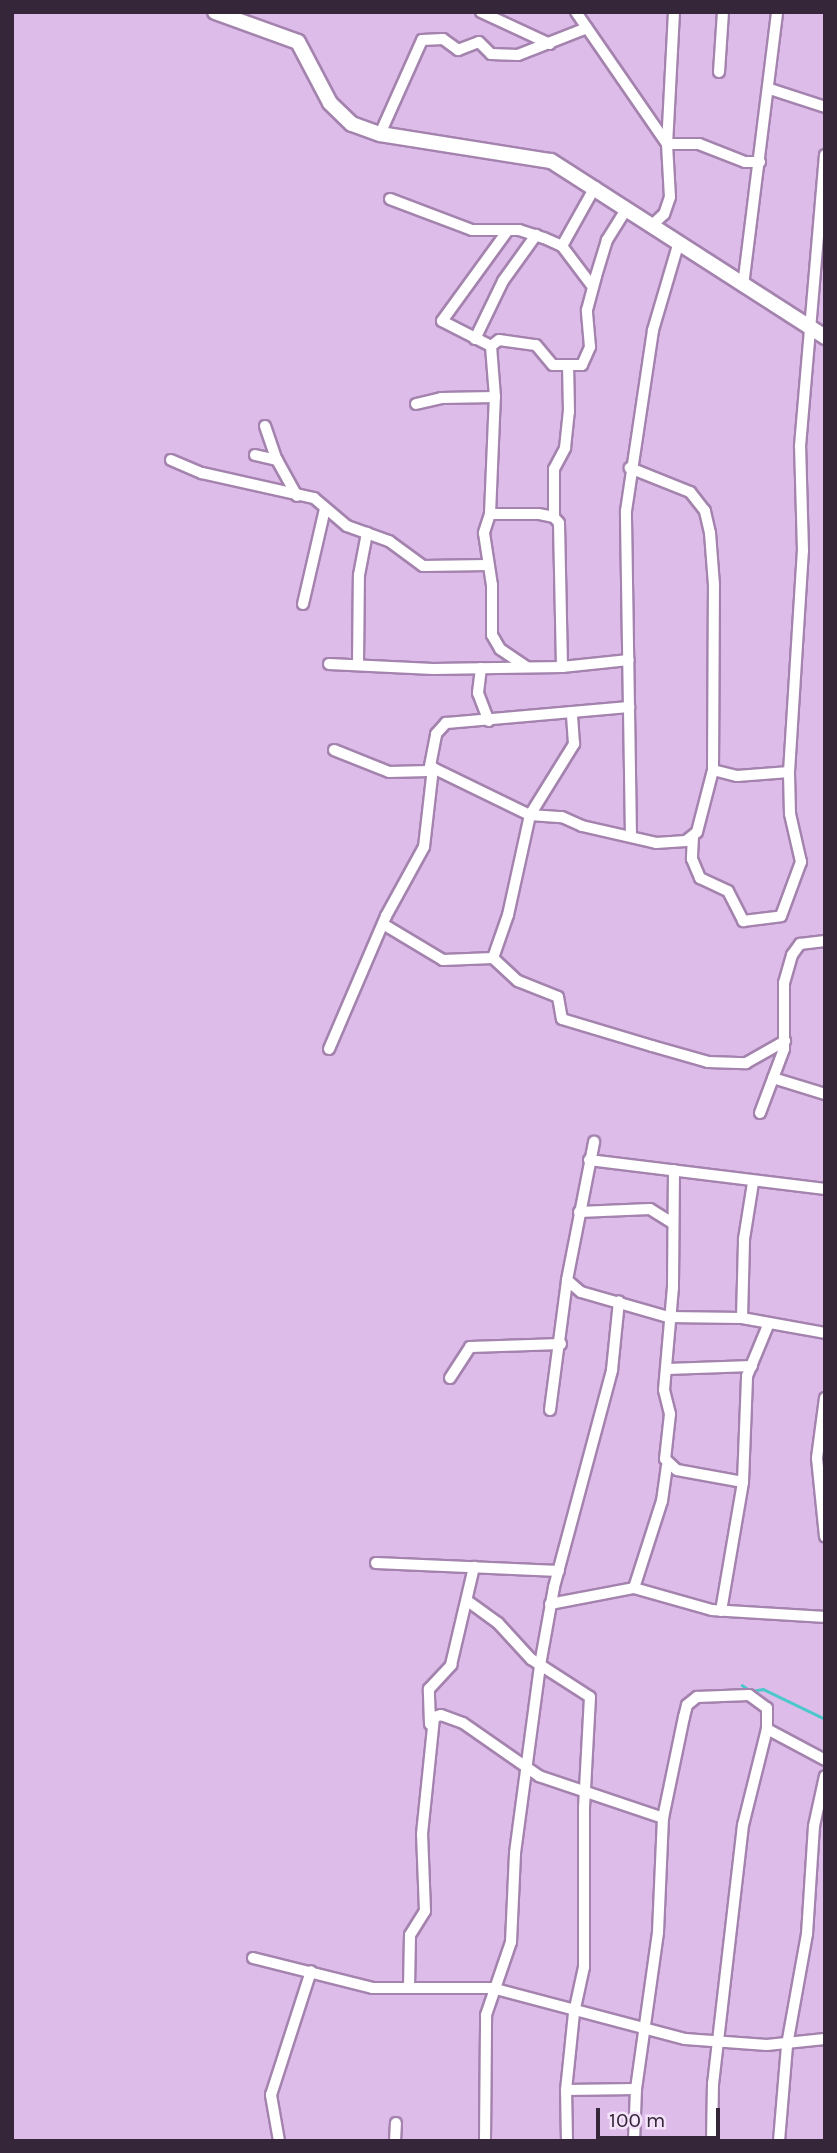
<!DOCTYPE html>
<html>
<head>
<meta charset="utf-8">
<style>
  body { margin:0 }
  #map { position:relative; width:837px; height:2153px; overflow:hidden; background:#debce9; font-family:Karla,sans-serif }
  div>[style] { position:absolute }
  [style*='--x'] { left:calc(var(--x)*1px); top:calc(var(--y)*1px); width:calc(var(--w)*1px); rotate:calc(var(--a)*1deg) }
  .stream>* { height:2.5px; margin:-1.25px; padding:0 1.25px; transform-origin:1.25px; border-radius:1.25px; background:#4ec7cb }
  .roads { filter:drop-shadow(2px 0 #a483ae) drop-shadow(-2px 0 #a483ae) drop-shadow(0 2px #a483ae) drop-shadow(0 -2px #a483ae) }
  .street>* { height:10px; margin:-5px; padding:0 5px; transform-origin:5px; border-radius:5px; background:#fff }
  .secondary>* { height:14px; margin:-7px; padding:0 7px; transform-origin:7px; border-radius:7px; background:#fff }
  span { translate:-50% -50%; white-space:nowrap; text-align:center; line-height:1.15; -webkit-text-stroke:5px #f5e3fb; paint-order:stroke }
  .frame { position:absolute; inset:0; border:14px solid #352739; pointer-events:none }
  .scale { position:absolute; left:596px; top:2108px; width:124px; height:32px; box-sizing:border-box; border:4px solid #352739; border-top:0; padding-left:9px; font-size:21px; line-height:24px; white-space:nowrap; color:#352739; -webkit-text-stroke:5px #f5e3fb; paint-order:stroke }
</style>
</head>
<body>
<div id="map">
  <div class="stream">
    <div style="--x:742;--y:1685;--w:11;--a:34"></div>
    <div style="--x:751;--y:1691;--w:12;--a:-9"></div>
    <div style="--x:763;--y:1689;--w:69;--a:25.8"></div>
  </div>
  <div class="roads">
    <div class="street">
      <div style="--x:481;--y:12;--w:76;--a:24.9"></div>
      <div style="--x:576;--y:12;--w:160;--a:55.4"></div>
      <div style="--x:667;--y:144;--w:53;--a:86.8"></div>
      <div style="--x:670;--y:197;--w:18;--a:109"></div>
      <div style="--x:664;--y:214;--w:18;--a:137"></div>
      <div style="--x:674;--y:12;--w:132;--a:93"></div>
      <div style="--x:667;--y:144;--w:32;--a:0"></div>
      <div style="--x:699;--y:144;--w:49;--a:21.4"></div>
      <div style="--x:745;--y:162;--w:15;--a:0"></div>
      <div style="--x:719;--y:72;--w:60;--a:-86.2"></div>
      <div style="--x:770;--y:89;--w:58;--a:18.1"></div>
      <div style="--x:380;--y:134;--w:103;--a:-65.9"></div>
      <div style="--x:422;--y:40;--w:21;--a:-3"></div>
      <div style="--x:443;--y:39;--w:19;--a:36"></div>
      <div style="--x:458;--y:50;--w:22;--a:-21"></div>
      <div style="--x:479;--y:42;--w:17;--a:45"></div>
      <div style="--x:491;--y:54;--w:27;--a:2"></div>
      <div style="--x:518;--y:55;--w:74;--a:-21.4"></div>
      <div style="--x:390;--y:199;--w:88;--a:20.7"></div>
      <div style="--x:472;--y:230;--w:47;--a:0"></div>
      <div style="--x:519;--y:230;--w:26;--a:18"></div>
      <div style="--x:544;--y:238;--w:20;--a:24"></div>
      <div style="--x:562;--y:246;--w:51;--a:52.9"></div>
      <div style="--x:562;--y:246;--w:68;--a:-60.8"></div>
      <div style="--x:743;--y:286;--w:276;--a:-82.9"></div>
      <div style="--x:475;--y:339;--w:64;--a:-64.2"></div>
      <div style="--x:503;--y:281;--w:57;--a:-54.3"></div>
      <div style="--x:491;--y:346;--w:55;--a:-153"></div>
      <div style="--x:442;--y:321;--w:112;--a:-54"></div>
      <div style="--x:416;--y:404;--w:26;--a:-13"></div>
      <div style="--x:441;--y:398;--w:54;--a:-1.1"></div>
      <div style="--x:265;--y:426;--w:36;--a:71"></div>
      <div style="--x:255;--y:455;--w:23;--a:13"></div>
      <div style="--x:277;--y:460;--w:41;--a:60.9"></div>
      <div style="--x:171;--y:460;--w:34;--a:23"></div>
      <div style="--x:202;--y:473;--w:115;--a:12.6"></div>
      <div style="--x:314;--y:498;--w:43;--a:40.3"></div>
      <div style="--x:347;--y:526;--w:45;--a:19.7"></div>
      <div style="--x:389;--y:541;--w:42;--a:36.3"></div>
      <div style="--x:423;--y:566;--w:65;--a:-0.9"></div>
      <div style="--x:490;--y:514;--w:20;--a:108"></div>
      <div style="--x:484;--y:533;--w:53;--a:81.3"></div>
      <div style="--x:492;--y:585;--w:50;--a:90"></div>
      <div style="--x:492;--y:635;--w:16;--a:60"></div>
      <div style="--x:500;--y:649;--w:32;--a:34"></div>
      <div style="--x:554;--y:517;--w:48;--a:-90"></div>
      <div style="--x:554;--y:469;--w:24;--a:-62"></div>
      <div style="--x:565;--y:448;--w:36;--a:-84"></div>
      <div style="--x:569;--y:412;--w:46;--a:-91.2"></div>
      <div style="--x:303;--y:604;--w:98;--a:-77"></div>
      <div style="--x:329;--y:664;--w:104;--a:2.8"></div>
      <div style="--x:433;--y:669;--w:129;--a:-0.9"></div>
      <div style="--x:562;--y:667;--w:67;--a:-6"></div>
      <div style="--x:358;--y:664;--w:89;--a:-89.4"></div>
      <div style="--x:359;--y:575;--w:43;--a:-79.2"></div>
      <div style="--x:562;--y:667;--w:144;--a:-91.2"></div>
      <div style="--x:559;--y:523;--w:8;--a:-130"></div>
      <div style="--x:554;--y:517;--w:16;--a:-169"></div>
      <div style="--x:538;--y:514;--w:48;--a:180"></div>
      <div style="--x:490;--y:514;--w:117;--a:-87.6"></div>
      <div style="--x:495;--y:397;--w:51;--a:-94.5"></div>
      <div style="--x:491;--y:346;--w:10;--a:-37"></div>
      <div style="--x:499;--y:340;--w:37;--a:8"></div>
      <div style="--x:536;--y:345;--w:26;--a:50"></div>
      <div style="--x:553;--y:365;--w:29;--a:0"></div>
      <div style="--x:582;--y:365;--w:20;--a:-66"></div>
      <div style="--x:590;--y:347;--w:37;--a:-95"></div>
      <div style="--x:587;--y:310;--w:35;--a:-75"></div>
      <div style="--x:596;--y:276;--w:38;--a:-73"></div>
      <div style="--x:607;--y:240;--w:36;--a:-58"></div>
      <div style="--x:481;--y:668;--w:25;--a:97"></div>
      <div style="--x:478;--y:693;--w:30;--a:69"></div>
      <div style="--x:334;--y:750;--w:59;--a:21.8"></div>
      <div style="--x:389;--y:772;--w:40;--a:-1.4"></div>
      <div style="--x:429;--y:771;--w:38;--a:-79"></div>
      <div style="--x:436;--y:734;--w:15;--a:-48"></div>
      <div style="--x:446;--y:723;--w:184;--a:-5"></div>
      <div style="--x:713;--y:770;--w:25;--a:14"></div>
      <div style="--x:737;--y:776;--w:52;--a:-4.4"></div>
      <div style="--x:631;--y:836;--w:325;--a:-90.9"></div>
      <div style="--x:626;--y:511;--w:183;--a:-81.5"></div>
      <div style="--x:653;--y:330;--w:89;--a:-73.6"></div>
      <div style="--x:693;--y:837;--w:22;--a:93"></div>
      <div style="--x:692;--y:859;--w:21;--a:67"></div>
      <div style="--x:700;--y:878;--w:31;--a:25"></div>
      <div style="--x:728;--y:891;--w:34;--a:63"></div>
      <div style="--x:743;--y:921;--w:38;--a:-7"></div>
      <div style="--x:781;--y:916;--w:58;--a:-69.7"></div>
      <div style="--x:801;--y:862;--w:49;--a:-102.9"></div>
      <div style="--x:790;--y:814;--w:42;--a:-91.4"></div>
      <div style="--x:789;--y:772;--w:221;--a:-86.4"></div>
      <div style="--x:803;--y:551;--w:105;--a:-91.6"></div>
      <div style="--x:800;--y:446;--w:292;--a:-85.1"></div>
      <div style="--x:383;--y:924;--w:70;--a:31"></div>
      <div style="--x:443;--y:960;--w:50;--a:-2.3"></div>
      <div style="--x:493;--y:958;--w:34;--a:43"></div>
      <div style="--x:518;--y:981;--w:43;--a:21.8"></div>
      <div style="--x:558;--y:997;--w:22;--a:80"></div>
      <div style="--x:562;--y:1019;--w:94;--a:16.7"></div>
      <div style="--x:652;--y:1046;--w:58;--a:15.9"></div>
      <div style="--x:708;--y:1062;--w:38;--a:2"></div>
      <div style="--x:746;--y:1063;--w:45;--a:-29.4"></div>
      <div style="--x:493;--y:958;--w:46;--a:-70.8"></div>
      <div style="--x:508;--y:915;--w:102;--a:-77.6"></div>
      <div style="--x:530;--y:815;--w:84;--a:-58.2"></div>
      <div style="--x:574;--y:744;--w:32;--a:-94"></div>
      <div style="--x:329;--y:1049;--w:145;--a:-66.8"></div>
      <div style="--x:386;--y:916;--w:79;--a:-61.2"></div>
      <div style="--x:424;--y:847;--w:80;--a:-83.5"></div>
      <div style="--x:433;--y:768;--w:108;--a:25.9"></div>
      <div style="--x:530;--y:815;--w:32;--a:4"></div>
      <div style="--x:562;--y:817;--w:22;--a:24"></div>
      <div style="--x:582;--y:826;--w:76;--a:12.9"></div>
      <div style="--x:656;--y:843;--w:30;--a:-4"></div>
      <div style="--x:686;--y:841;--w:14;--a:-39"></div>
      <div style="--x:697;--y:832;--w:64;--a:-75.5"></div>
      <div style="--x:713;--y:770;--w:185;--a:-89.7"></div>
      <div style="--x:714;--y:585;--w:52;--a:-94.4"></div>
      <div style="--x:710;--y:533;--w:23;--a:-103"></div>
      <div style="--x:705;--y:511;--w:24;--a:-128"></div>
      <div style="--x:690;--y:492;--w:65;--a:-158.2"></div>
      <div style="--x:773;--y:1078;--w:54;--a:17.1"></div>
      <div style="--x:760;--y:1113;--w:68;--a:-69.4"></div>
      <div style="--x:784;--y:1049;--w:66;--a:-90"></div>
      <div style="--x:784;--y:983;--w:29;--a:-74"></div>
      <div style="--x:792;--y:955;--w:14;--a:-54"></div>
      <div style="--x:800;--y:944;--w:25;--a:-7"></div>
      <div style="--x:589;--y:1160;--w:238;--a:7"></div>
      <div style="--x:674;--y:1170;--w:117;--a:90.5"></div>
      <div style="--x:673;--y:1287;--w:103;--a:95"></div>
      <div style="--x:664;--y:1390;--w:25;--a:76"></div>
      <div style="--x:670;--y:1414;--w:45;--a:96.3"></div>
      <div style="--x:665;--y:1459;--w:16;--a:43"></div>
      <div style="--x:677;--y:1470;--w:67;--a:10.3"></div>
      <div style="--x:579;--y:1212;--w:71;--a:-2.4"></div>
      <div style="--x:650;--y:1209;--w:25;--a:32"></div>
      <div style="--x:567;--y:1280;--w:18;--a:41"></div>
      <div style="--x:581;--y:1292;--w:91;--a:16"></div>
      <div style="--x:668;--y:1317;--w:74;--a:0.8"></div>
      <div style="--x:742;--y:1318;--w:84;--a:10.2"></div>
      <div style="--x:742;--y:1318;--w:79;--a:-88.5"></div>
      <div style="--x:744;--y:1239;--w:57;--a:-80.9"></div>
      <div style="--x:667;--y:1369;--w:85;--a:-2"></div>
      <div style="--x:450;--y:1378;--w:37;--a:-57"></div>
      <div style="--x:470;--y:1347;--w:91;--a:-1.9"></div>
      <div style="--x:825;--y:1398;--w:61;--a:97.6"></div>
      <div style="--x:817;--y:1458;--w:79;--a:84.2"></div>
      <div style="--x:550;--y:1410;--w:131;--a:-82.5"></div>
      <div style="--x:567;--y:1280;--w:141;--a:-78.9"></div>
      <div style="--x:376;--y:1563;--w:183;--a:2.5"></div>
      <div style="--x:634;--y:1588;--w:91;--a:-72.2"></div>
      <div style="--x:662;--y:1501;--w:35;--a:-82"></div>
      <div style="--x:469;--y:1602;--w:36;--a:36"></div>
      <div style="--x:498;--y:1623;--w:49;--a:47.5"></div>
      <div style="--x:531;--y:1659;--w:70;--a:32.8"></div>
      <div style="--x:590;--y:1697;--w:112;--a:93.1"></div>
      <div style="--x:584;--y:1809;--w:158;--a:90"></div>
      <div style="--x:584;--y:1967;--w:47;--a:102.3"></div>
      <div style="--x:574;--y:2013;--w:77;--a:95.9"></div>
      <div style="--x:550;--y:1604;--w:86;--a:-10.8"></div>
      <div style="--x:634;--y:1588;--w:81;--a:15.8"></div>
      <div style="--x:712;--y:1610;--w:113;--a:3.5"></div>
      <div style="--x:721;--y:1611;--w:131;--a:-80.3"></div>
      <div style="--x:743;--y:1482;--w:106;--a:-87.8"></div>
      <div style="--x:747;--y:1376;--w:57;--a:-67.5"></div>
      <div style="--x:430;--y:1724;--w:35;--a:-92"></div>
      <div style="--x:429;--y:1689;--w:33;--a:-47"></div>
      <div style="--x:451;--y:1665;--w:101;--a:-76.8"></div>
      <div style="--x:767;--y:1729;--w:66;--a:28.1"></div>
      <div style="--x:253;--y:1958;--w:123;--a:14.1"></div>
      <div style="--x:372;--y:1988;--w:120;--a:0"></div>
      <div style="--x:492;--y:1988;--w:200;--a:14.8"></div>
      <div style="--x:685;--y:2039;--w:82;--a:4.2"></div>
      <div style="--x:767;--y:2045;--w:58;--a:-5.9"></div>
      <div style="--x:409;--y:1987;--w:52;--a:-88.9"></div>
      <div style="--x:410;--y:1935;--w:28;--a:-58"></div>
      <div style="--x:425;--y:1911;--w:77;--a:-92.2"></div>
      <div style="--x:422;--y:1834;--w:118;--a:-84.1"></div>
      <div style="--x:434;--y:1717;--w:7;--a:-16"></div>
      <div style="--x:441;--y:1715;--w:23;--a:20"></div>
      <div style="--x:463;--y:1723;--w:93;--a:34.9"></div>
      <div style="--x:539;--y:1776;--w:131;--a:18.7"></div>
      <div style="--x:279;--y:2141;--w:47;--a:-99.9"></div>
      <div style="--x:271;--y:2095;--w:130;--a:-72.1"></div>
      <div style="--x:395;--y:2141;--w:18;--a:-87"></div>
      <div style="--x:485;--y:2141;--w:126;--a:-89.5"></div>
      <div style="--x:486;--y:2015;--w:77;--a:-71.1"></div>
      <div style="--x:511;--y:1942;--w:89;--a:-87.4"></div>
      <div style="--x:515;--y:1853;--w:190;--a:-82.4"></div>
      <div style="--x:540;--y:1665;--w:79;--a:-79.8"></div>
      <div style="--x:554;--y:1587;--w:225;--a:-75"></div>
      <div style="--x:612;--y:1370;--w:69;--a:-84.2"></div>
      <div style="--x:567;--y:2141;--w:51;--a:-91.1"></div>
      <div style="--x:566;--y:2090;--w:70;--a:-0.8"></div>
      <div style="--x:634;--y:2141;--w:52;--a:-87.8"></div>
      <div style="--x:636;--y:2089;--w:159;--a:-82"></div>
      <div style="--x:658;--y:1932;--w:114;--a:-87.5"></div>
      <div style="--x:663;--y:1818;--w:103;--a:-78.3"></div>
      <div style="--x:684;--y:1717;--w:12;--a:-76"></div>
      <div style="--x:687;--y:1705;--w:13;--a:-39"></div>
      <div style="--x:697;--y:1697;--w:52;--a:-2.2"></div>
      <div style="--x:749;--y:1695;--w:22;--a:36"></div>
      <div style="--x:767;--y:1708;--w:21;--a:90"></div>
      <div style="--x:767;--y:1729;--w:99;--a:104"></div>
      <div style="--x:743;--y:1825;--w:260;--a:96.6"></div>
      <div style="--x:713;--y:2083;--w:58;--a:91"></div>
      <div style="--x:779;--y:2141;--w:96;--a:-85.2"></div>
      <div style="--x:787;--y:2045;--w:113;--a:-79.8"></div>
      <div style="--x:807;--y:1934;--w:108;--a:-86.3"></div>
      <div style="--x:814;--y:1826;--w:51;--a:-77.6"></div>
    </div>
    <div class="secondary">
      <div style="--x:215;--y:12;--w:88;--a:19.9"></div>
      <div style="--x:298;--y:42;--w:69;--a:62.3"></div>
      <div style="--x:330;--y:103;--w:30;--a:44"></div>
      <div style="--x:352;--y:124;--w:30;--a:20"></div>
      <div style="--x:380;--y:134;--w:173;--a:9"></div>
      <div style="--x:551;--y:161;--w:326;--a:32.7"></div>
    </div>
  </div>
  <div class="frame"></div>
  <div class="scale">100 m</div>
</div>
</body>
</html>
